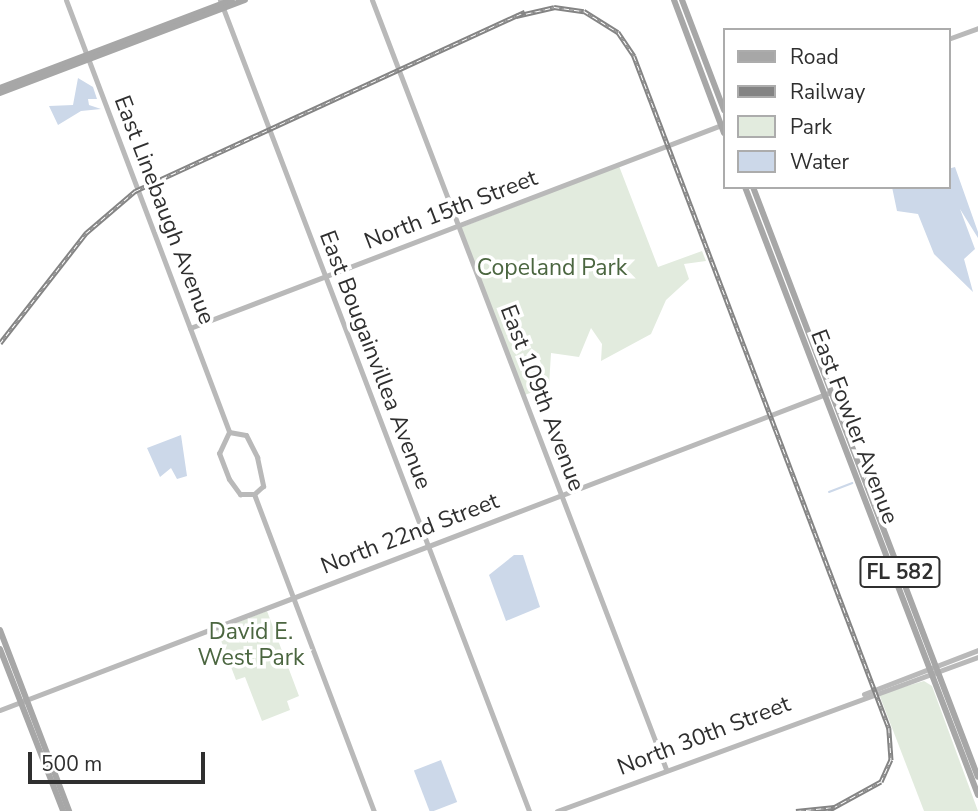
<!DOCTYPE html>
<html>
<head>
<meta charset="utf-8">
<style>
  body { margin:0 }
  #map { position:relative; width:978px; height:811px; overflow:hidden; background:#fff; font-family:"Nunito Sans",sans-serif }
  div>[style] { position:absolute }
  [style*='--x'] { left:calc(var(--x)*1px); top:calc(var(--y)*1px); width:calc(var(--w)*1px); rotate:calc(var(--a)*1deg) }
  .green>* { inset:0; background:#e2ebde }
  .water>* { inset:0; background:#ccd8e9; transform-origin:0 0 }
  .stream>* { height:2px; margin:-1px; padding:0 1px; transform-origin:1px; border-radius:1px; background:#ccd8e9 }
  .secondary>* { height:5px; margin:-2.5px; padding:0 2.5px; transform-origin:2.5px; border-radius:2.5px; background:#b9b9b9 }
  .primary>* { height:6px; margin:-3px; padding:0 3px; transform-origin:3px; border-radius:3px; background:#a7a7a7 }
  .rail>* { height:4.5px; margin-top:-2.25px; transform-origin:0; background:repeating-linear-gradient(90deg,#fff 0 5px,#848484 0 10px); box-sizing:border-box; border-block:2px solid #848484 }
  span { translate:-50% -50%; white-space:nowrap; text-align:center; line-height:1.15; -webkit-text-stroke:7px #fff; paint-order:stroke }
  .shield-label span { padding:2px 5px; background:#fff; border:2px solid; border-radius:5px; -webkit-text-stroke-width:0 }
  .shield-label { font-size:21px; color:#2f2f2f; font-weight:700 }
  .street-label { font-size:23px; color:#2f2f2f }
  .park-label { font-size:23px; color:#4b6640 }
  .legend { position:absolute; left:723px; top:28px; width:228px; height:161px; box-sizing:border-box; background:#fff; border:2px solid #acacac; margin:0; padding:9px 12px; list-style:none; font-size:21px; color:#2f2f2f }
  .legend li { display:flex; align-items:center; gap:14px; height:35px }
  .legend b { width:35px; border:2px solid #acacac }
  .scale { position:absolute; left:28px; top:752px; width:177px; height:32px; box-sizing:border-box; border:4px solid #2f2f2f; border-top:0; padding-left:9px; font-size:21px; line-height:24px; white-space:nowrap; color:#2f2f2f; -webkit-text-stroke:5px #fff; paint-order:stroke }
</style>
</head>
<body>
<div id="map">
  <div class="green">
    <div style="clip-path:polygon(619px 166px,658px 267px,702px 251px,706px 261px,684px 264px,689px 279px,666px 300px,651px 334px,601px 361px,602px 344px,591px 328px,579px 357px,551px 353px,549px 386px,522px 396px,460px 228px)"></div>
    <div style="clip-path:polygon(267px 611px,299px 696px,287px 701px,290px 710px,262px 721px,245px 677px,236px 680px,217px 630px)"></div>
    <div style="clip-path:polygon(924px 681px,932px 686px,978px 811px,924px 811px,879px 694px)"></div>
  </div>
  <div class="water">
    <div style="clip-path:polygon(78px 78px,93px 87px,97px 99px,88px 99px,89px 105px,101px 109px,81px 111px,58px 125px,49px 106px,73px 105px)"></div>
    <div style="clip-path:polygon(955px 167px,978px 232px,978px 238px,960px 209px,975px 249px,964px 259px,973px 292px,934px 254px,918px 214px,897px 211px,892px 187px,948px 187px,948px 169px)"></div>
    <div style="clip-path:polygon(181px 435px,187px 476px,177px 479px,171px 468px,160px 477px,147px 448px)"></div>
    <div style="clip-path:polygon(514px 555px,523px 555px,540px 607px,506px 621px,489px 575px)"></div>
    <div style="left:441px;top:760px;width:45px;height:29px;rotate:69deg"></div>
  </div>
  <div class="stream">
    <div style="--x:829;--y:492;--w:25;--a:-21"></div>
  </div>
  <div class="secondary">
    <div style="--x:66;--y:0;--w:462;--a:69.3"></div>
    <div style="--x:220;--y:0;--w:868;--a:69.14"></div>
    <div style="--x:372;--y:0;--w:823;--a:69.08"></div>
    <div style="--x:948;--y:39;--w:32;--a:-20"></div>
    <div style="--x:190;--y:328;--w:572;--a:-20.91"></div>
    <div style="--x:229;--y:432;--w:23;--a:115"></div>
    <div style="--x:219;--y:453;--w:28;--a:69"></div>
    <div style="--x:229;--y:479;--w:19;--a:54"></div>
    <div style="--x:240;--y:494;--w:14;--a:0"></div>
    <div style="--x:229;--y:432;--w:17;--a:10"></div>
    <div style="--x:246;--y:435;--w:25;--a:63"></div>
    <div style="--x:257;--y:457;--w:30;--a:78"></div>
    <div style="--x:263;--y:486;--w:12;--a:138"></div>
    <div style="--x:254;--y:494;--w:339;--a:69.3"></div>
    <div style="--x:864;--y:694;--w:122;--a:-21.1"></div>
    <div style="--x:0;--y:710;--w:890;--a:-20.94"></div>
    <div style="--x:557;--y:811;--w:448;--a:-20.1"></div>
  </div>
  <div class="primary">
    <div style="--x:674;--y:0;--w:142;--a:69.4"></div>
    <div style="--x:682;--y:0;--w:118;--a:69.1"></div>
    <div style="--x:0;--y:88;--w:248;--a:-20.8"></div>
    <div style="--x:0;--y:93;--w:262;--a:-20.8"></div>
    <div style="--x:745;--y:187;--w:651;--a:69.03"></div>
    <div style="--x:753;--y:187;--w:631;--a:69.13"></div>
    <div style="--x:0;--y:630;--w:194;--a:69.1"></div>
    <div style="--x:0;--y:649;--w:174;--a:68.7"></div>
  </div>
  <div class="rail">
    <div style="--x:516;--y:16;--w:39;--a:-13"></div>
    <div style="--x:554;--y:7;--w:30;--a:8"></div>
    <div style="--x:584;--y:11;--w:40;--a:32"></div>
    <div style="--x:618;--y:32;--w:29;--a:56"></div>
    <div style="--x:634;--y:56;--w:719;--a:69.22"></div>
    <div style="--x:889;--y:728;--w:32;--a:86"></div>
    <div style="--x:891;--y:760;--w:24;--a:114"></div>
    <div style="--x:881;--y:782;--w:60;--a:151.3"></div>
    <div style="--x:0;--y:343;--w:140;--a:-52"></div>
    <div style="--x:86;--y:233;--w:65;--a:-40.6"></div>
    <div style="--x:135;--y:191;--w:429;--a:-24.7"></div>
    <div style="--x:796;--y:811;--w:39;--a:-6"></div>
  </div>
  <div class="shield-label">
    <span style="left:900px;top:572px">FL 582</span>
  </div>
  <div class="street-label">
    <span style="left:164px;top:210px;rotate:69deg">East Linebaugh Avenue</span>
    <span style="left:451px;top:210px;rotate:-21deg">North 15th Street</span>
    <span style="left:375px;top:360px;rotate:69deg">East Bougainvillea Avenue</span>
    <span style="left:542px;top:398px;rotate:69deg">East 109th Avenue</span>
    <span style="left:854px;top:427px;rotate:69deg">East Fowler Avenue</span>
    <span style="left:410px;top:534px;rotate:-21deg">North 22nd Street</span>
    <span style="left:704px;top:736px;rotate:-21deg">North 30th Street</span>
  </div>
  <div class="park-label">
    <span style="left:552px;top:268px">Copeland Park</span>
    <span style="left:251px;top:645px">David E.<br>West Park</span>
  </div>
  <ul class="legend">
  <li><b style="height:9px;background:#a7a7a7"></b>Road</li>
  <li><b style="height:9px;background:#848484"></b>Railway</li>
  <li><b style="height:19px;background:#e2ebde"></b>Park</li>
  <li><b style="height:19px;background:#ccd8e9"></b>Water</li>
  </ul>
  <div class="scale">500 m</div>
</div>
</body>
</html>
